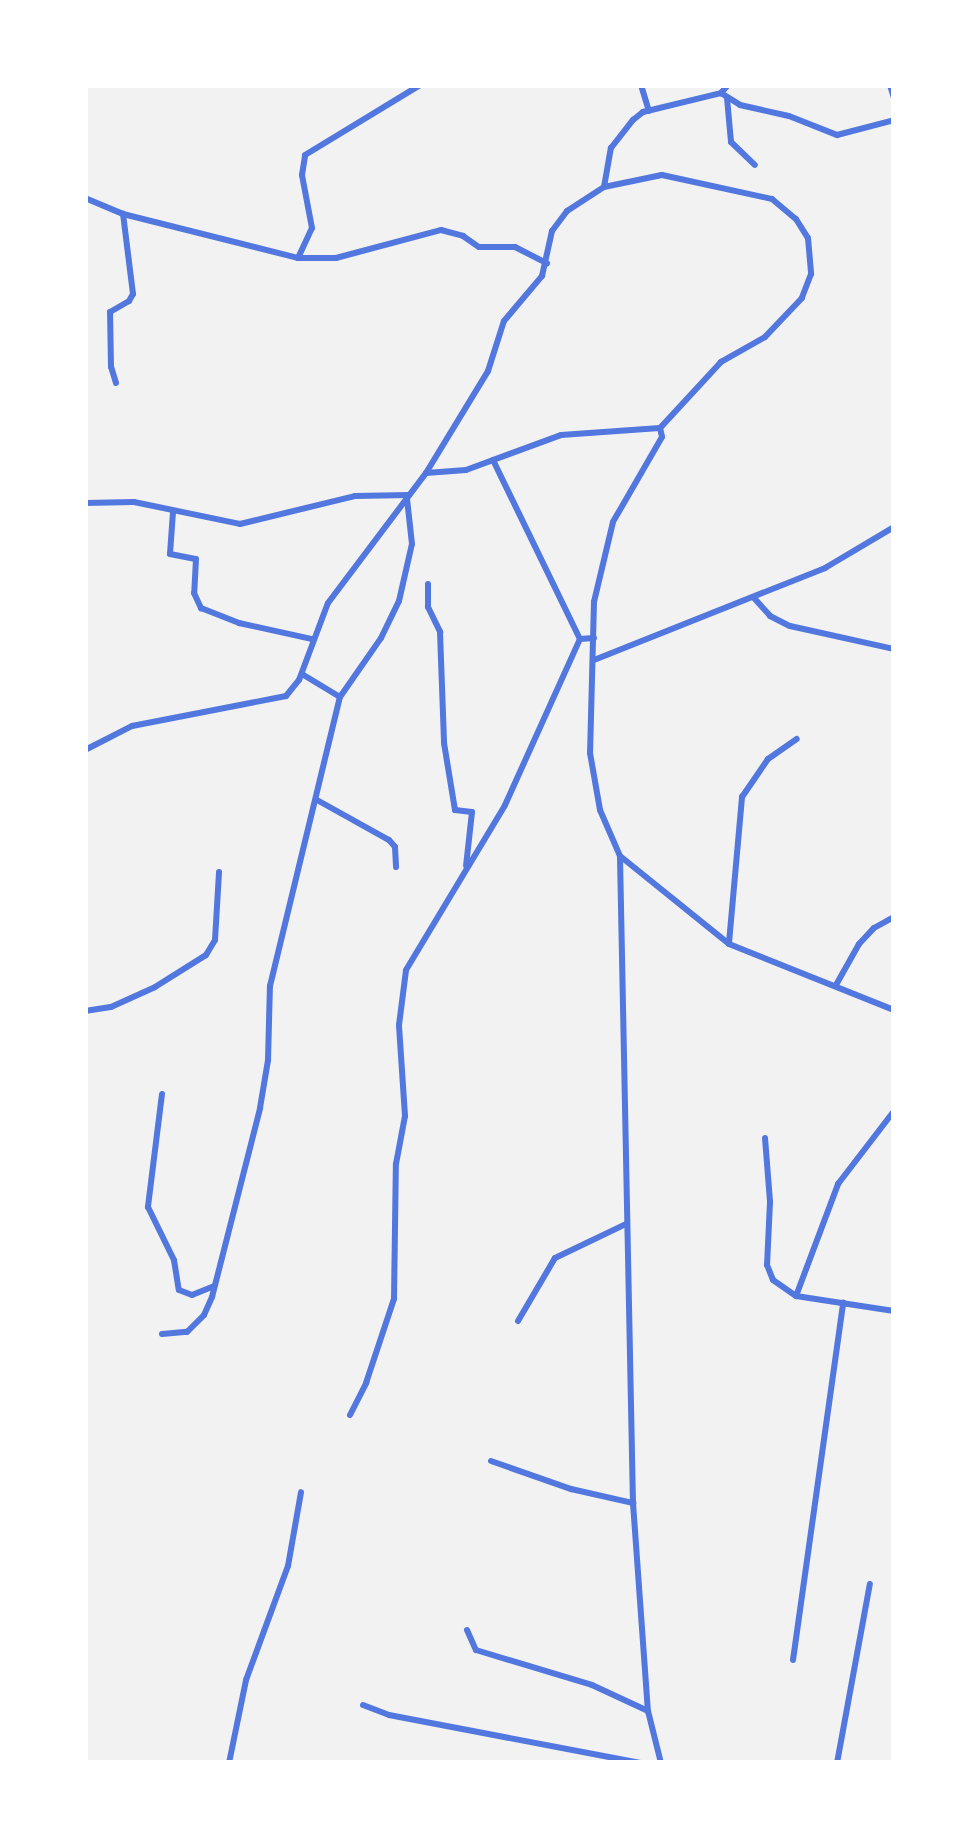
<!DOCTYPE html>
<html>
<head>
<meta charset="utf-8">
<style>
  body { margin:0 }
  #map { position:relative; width:979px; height:1848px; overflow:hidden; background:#f2f2f2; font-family:Roboto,sans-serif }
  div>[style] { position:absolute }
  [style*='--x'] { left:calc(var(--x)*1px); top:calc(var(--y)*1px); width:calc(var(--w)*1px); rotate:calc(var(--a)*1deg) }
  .minor>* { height:6px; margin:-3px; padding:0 3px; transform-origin:3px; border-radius:3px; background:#5277de }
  span { translate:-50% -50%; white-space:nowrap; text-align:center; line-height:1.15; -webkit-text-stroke:9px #fff; paint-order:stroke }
  .frame { position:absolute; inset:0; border:88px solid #fff; pointer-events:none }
</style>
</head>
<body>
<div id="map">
  <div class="minor">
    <div style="--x:641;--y:85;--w:27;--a:73"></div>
    <div style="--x:728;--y:85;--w:11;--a:131"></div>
    <div style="--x:721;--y:93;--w:22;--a:32"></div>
    <div style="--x:740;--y:105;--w:50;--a:12.7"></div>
    <div style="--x:789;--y:116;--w:52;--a:21.6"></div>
    <div style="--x:837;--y:135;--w:59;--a:-14.7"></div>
    <div style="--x:890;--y:85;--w:14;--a:73"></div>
    <div style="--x:727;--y:98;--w:44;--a:84.8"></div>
    <div style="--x:731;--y:142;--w:33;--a:44"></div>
    <div style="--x:604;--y:187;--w:40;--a:-80"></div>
    <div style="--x:611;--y:148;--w:36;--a:-52"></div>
    <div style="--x:633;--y:120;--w:13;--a:-39"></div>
    <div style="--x:643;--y:112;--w:80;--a:-13.7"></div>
    <div style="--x:85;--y:198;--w:41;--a:22.8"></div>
    <div style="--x:123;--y:214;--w:180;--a:14.1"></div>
    <div style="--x:298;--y:258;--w:38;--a:0"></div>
    <div style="--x:336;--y:258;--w:109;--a:-14.9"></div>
    <div style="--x:441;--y:230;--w:23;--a:15"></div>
    <div style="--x:463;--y:236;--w:19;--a:35"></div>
    <div style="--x:479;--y:247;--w:36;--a:0"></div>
    <div style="--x:515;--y:247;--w:36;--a:27"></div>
    <div style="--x:298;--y:258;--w:33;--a:-65"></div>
    <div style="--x:312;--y:228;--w:54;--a:-100.7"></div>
    <div style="--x:302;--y:175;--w:20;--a:-81"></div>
    <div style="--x:305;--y:155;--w:135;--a:-31.3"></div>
    <div style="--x:116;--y:383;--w:17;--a:-107"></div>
    <div style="--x:111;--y:367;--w:55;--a:-91"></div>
    <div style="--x:110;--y:312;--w:22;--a:-30"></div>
    <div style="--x:129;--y:301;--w:8;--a:-60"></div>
    <div style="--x:133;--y:294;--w:81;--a:-97.1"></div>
    <div style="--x:493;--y:460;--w:199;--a:64.1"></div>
    <div style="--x:580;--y:639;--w:14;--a:-4"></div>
    <div style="--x:426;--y:473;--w:119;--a:-58.7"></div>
    <div style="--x:488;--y:371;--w:52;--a:-72.3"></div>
    <div style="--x:504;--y:321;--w:59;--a:-49.8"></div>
    <div style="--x:542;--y:276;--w:46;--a:-77.5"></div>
    <div style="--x:552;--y:231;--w:25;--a:-53"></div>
    <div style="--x:567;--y:211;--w:44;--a:-33"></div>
    <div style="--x:604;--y:187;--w:59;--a:-11.7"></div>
    <div style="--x:662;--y:175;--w:113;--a:12.3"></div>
    <div style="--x:772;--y:199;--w:31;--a:40"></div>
    <div style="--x:796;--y:219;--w:22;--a:58"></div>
    <div style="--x:808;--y:238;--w:36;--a:85"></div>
    <div style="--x:811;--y:274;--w:26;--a:111"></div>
    <div style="--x:802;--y:298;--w:54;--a:133.5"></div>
    <div style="--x:765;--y:337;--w:51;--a:150.4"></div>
    <div style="--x:721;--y:362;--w:90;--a:132.7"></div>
    <div style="--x:85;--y:503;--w:49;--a:-1.2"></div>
    <div style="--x:134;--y:502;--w:108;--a:11.7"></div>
    <div style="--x:240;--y:524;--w:118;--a:-13.7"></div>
    <div style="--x:355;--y:496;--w:54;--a:-1.1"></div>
    <div style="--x:173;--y:512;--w:42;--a:94.1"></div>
    <div style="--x:170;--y:554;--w:26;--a:11"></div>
    <div style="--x:196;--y:559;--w:34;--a:93"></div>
    <div style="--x:194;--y:593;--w:17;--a:65"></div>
    <div style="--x:201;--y:608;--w:41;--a:21.5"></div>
    <div style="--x:239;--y:623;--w:75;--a:12.4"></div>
    <div style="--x:428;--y:584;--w:23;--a:90"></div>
    <div style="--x:428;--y:607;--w:28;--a:64"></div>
    <div style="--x:440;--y:632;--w:111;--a:87.9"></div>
    <div style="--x:444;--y:743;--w:68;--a:80.7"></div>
    <div style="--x:455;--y:810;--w:17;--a:7"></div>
    <div style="--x:472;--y:812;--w:54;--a:96.3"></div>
    <div style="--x:754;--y:598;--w:24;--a:48"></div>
    <div style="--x:770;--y:616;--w:22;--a:27"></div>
    <div style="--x:790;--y:626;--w:107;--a:12.5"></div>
    <div style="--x:594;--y:660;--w:249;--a:-21.7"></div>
    <div style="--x:825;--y:568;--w:80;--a:-30.7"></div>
    <div style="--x:340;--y:697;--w:72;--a:-55.2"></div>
    <div style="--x:381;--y:638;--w:41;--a:-64.1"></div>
    <div style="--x:399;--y:601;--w:58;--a:-77.2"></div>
    <div style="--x:412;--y:544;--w:45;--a:-96.3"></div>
    <div style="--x:85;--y:750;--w:53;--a:-27.1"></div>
    <div style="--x:132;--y:726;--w:157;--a:-11"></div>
    <div style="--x:286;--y:696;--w:21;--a:-51"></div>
    <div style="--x:299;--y:680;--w:82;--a:-69.4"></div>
    <div style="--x:328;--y:603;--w:163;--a:-53"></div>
    <div style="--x:426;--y:473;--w:40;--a:-4.3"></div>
    <div style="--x:466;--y:470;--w:101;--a:-20.2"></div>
    <div style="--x:561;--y:435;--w:99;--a:-4"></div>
    <div style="--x:660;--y:428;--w:9;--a:77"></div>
    <div style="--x:662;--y:437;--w:98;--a:120"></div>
    <div style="--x:613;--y:522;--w:82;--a:103.4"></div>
    <div style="--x:594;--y:602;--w:151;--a:91.5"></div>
    <div style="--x:590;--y:753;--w:58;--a:80"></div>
    <div style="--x:600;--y:810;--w:50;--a:66.5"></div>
    <div style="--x:620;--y:856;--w:140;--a:38.9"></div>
    <div style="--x:729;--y:944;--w:178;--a:21.8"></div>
    <div style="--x:317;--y:800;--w:82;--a:29.1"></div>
    <div style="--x:389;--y:840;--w:9;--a:49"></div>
    <div style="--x:395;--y:847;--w:20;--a:87"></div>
    <div style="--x:620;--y:857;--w:646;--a:88.85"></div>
    <div style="--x:633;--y:1503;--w:209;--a:85.9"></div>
    <div style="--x:648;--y:1711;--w:54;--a:76"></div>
    <div style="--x:729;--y:943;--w:147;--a:-84.9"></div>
    <div style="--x:742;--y:797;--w:46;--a:-55.6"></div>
    <div style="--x:768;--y:759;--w:35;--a:-35"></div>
    <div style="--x:836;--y:985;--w:47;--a:-60.7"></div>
    <div style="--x:859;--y:944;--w:22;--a:-47"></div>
    <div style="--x:874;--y:928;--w:23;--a:-29"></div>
    <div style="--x:85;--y:1011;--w:26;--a:-9"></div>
    <div style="--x:111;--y:1007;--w:48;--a:-24.4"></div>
    <div style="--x:155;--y:987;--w:60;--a:-32.1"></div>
    <div style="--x:206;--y:955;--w:17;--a:-59"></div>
    <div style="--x:215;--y:940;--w:68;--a:-86.6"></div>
    <div style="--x:162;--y:1094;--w:114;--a:97.1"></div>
    <div style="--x:148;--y:1207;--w:59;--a:63.9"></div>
    <div style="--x:174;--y:1260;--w:30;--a:81"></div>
    <div style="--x:179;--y:1290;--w:14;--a:21"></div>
    <div style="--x:192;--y:1295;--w:24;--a:-22"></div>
    <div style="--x:765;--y:1138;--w:64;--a:85.5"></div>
    <div style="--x:770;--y:1202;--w:63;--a:92.7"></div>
    <div style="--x:767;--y:1265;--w:16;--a:68"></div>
    <div style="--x:773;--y:1280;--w:28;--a:35"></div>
    <div style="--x:796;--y:1296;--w:99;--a:8.7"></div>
    <div style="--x:796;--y:1296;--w:120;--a:-69.4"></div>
    <div style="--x:838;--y:1184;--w:92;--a:-52.5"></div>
    <div style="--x:518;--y:1321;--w:73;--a:-59.6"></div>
    <div style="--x:555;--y:1258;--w:79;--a:-25.6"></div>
    <div style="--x:162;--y:1334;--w:25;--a:-5"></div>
    <div style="--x:187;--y:1332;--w:24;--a:-45"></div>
    <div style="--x:204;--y:1315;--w:20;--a:-66"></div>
    <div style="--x:212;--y:1297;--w:195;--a:-75.7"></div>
    <div style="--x:260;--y:1108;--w:49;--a:-80.5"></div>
    <div style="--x:268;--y:1060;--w:74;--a:-88.5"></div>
    <div style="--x:270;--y:986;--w:297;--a:-76.4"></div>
    <div style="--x:340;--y:697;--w:44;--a:-148.8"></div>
    <div style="--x:350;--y:1415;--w:36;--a:-63"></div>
    <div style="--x:366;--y:1383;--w:89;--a:-71.6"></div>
    <div style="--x:394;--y:1299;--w:135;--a:-89.2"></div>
    <div style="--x:396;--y:1164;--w:49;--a:-79.4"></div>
    <div style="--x:405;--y:1116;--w:91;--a:-93.8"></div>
    <div style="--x:399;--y:1025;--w:55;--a:-82.7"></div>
    <div style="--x:406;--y:970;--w:192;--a:-59"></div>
    <div style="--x:505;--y:805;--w:182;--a:-65.7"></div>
    <div style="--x:491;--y:1461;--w:85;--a:19.3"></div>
    <div style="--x:571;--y:1489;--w:64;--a:12.7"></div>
    <div style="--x:467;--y:1630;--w:22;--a:66"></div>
    <div style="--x:476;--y:1650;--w:121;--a:16.8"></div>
    <div style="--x:592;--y:1685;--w:60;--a:24.8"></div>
    <div style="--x:793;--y:1660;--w:361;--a:-82"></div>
    <div style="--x:363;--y:1705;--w:28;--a:21"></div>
    <div style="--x:389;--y:1715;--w:256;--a:10.8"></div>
    <div style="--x:229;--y:1763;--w:85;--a:-78.4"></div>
    <div style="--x:246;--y:1680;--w:121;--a:-69.8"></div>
    <div style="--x:288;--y:1566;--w:75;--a:-80"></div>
    <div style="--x:837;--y:1763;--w:182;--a:-79.6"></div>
  </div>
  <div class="frame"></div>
</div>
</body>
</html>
